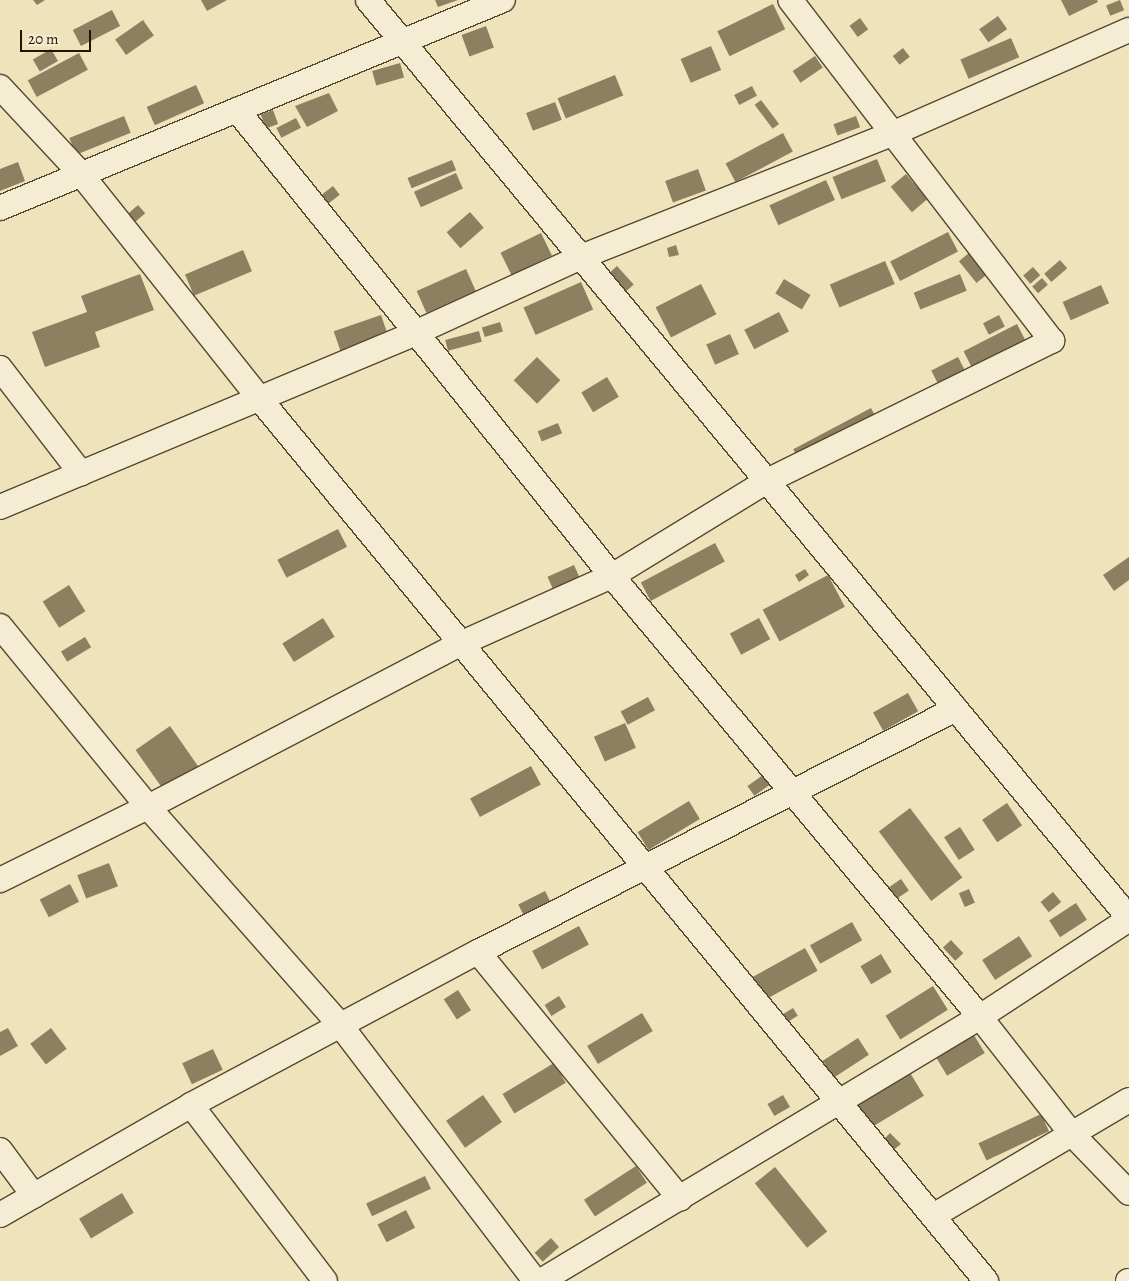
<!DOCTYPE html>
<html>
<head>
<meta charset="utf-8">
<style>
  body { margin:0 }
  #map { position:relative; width:1129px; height:1281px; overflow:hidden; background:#efe3bb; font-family:Alegreya,serif }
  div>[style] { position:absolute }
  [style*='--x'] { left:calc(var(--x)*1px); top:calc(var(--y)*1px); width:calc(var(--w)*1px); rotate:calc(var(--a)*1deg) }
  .building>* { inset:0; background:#8d8061; transform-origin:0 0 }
  .roads { filter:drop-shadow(1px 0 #56482f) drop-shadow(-1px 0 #56482f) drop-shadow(0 1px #56482f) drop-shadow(0 -1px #56482f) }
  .street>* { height:24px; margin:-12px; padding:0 12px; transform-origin:12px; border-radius:12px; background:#f5edd3 }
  span { translate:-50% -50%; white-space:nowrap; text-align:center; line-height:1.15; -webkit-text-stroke:4.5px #f5edd3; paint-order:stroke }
  .scale { position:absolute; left:20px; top:30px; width:71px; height:22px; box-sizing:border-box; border:2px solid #231400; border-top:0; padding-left:6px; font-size:15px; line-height:18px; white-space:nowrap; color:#231400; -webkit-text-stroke:4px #f5edd3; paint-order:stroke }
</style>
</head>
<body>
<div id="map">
  <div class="building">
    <div style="clip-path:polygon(33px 0,45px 0,37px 5px)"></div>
    <div style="clip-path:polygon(201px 0,227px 0,207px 11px)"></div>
    <div style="clip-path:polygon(435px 0,458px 0,438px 7px)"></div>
    <div style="clip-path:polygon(1061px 0,1097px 0,1098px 2px,1069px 16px)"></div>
    <div style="left:1120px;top:0;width:11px;height:15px;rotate:68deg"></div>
    <div style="left:773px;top:4px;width:28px;height:62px;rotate:64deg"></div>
    <div style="left:112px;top:10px;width:18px;height:44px;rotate:63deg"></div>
    <div style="left:998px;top:16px;width:16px;height:23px;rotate:55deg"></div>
    <div style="left:860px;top:18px;width:14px;height:13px;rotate:54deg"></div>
    <div style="left:143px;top:20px;width:19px;height:34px;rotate:55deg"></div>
    <div style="left:486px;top:26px;width:23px;height:26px;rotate:70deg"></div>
    <div style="left:1011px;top:38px;width:21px;height:55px;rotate:67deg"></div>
    <div style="left:711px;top:46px;width:26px;height:33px;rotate:67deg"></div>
    <div style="left:903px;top:48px;width:11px;height:13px;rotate:52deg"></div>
    <div style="left:51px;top:49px;width:14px;height:21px;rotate:60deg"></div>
    <div style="left:79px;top:53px;width:19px;height:58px;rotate:62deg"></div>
    <div style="left:815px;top:56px;width:14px;height:27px;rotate:56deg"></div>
    <div style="left:400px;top:63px;width:15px;height:29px;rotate:74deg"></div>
    <div style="left:615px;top:75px;width:22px;height:62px;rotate:68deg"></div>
    <div style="left:196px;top:85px;width:20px;height:54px;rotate:66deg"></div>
    <div style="left:752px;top:86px;width:11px;height:20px;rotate:63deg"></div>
    <div style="clip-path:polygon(329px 93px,338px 111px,307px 127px,295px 106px)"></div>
    <div style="left:761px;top:100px;width:30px;height:8px;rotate:53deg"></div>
    <div style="left:555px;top:102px;width:19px;height:31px;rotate:69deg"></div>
    <div style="left:273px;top:110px;width:15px;height:13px;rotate:70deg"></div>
    <div style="left:124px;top:116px;width:18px;height:59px;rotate:68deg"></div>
    <div style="left:856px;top:116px;width:12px;height:24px;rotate:70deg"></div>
    <div style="left:296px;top:118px;width:11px;height:22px;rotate:63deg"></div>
    <div style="left:783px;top:133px;width:21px;height:65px;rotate:62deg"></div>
    <div style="left:877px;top:159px;width:24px;height:48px;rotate:68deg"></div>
    <div style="left:452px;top:160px;width:11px;height:48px;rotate:68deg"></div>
    <div style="clip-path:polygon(18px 162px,25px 181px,0 191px,0 169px)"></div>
    <div style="left:698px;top:169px;width:23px;height:35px;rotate:70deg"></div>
    <div style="left:456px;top:173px;width:17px;height:46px;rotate:66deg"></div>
    <div style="left:906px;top:174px;width:33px;height:20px;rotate:50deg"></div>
    <div style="left:826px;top:180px;width:22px;height:62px;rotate:66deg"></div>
    <div style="left:333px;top:186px;width:11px;height:14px;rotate:52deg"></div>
    <div style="left:138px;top:205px;width:11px;height:16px;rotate:49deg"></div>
    <div style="left:470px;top:212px;width:21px;height:31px;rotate:49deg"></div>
    <div style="left:948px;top:232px;width:22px;height:65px;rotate:63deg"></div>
    <div style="left:541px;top:233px;width:25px;height:45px;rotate:64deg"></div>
    <div style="clip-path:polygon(676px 245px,679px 255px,669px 257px,667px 248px)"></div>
    <div style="left:243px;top:250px;width:23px;height:63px;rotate:67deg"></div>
    <div style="left:969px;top:253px;width:28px;height:13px;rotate:51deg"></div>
    <div style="left:1060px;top:260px;width:11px;height:21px;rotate:49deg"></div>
    <div style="left:885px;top:261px;width:25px;height:60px;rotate:67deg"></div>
    <div style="left:617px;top:266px;width:25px;height:12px;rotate:48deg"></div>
    <div style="left:1033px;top:267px;width:11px;height:13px;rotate:49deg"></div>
    <div style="left:466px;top:269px;width:24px;height:54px;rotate:66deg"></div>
    <div style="clip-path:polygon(140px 274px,154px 310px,95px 332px,100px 347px,45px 367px,32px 332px,87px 312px,81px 296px)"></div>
    <div style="left:960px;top:274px;width:18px;height:50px;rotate:68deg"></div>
    <div style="left:1042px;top:278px;width:9px;height:13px;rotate:49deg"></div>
    <div style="left:784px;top:279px;width:31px;height:17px;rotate:31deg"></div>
    <div style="left:581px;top:282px;width:30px;height:63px;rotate:66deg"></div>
    <div style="left:701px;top:284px;width:34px;height:51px;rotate:63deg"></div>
    <div style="left:1101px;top:285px;width:20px;height:42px;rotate:66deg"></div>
    <div style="left:779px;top:312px;width:22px;height:39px;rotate:63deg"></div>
    <div style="left:381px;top:315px;width:24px;height:50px;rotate:71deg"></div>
    <div style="left:999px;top:315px;width:13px;height:18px;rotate:63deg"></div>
    <div style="left:500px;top:322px;width:10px;height:19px;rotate:73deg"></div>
    <div style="left:1017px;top:324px;width:25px;height:60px;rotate:63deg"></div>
    <div style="left:479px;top:331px;width:11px;height:35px;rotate:75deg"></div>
    <div style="left:730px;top:334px;width:22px;height:26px;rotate:66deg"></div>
    <div style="left:537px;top:357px;width:33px;height:33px;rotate:45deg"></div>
    <div style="left:958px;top:357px;width:22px;height:30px;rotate:63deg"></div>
    <div style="left:607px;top:377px;width:23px;height:30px;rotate:59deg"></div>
    <div style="left:871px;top:408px;width:15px;height:88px;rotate:62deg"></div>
    <div style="left:558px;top:423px;width:11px;height:22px;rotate:68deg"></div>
    <div style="left:338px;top:529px;width:20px;height:68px;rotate:63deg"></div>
    <div style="left:715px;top:543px;width:21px;height:84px;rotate:62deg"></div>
    <div style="clip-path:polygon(1129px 557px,1129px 580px,1114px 591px,1103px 575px)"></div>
    <div style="left:574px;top:565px;width:20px;height:29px;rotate:66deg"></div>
    <div style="clip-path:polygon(805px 569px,809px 575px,799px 582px,795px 575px)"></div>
    <div style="left:828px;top:575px;width:36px;height:74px;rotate:62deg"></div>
    <div style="left:69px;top:585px;width:31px;height:31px;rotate:58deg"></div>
    <div style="left:323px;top:618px;width:22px;height:48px;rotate:58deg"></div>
    <div style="left:759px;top:618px;width:24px;height:33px;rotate:62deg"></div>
    <div style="left:85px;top:637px;width:12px;height:28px;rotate:59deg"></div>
    <div style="left:908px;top:693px;width:21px;height:40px;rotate:61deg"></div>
    <div style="left:648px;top:697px;width:15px;height:31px;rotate:62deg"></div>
    <div style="left:625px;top:723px;width:27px;height:34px;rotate:66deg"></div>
    <div style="left:170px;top:726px;width:49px;height:42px;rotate:55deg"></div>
    <div style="left:531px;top:766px;width:21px;height:69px;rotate:62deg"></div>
    <div style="left:763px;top:775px;width:12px;height:19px;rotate:55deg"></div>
    <div style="left:689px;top:801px;width:21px;height:60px;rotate:59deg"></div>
    <div style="left:1007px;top:803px;width:27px;height:30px;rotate:56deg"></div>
    <div style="left:910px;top:808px;width:87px;height:39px;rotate:53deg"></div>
    <div style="left:960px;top:827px;width:27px;height:19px;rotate:57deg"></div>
    <div style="left:109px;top:863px;width:25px;height:34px;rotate:69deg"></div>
    <div style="left:901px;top:879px;width:14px;height:15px;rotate:56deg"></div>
    <div style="left:70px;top:884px;width:20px;height:34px;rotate:63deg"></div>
    <div style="left:969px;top:889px;width:15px;height:11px;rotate:67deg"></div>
    <div style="left:545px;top:891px;width:11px;height:30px;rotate:63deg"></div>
    <div style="left:1053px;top:892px;width:13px;height:16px;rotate:51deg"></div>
    <div style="left:1076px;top:903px;width:20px;height:32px;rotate:57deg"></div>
    <div style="left:852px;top:922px;width:21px;height:48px;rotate:61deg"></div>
    <div style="left:579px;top:926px;width:21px;height:53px;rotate:62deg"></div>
    <div style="left:1019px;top:936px;width:24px;height:44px;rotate:57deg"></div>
    <div style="left:951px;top:940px;width:18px;height:11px;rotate:47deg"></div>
    <div style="left:805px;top:948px;width:26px;height:63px;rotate:61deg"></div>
    <div style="left:881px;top:954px;width:21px;height:24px;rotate:59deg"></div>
    <div style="left:933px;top:986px;width:28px;height:56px;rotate:58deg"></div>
    <div style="left:458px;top:990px;width:24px;height:17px;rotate:57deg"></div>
    <div style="left:559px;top:996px;width:13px;height:17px;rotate:58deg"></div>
    <div style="left:793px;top:1008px;width:9px;height:12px;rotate:58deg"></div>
    <div style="left:642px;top:1013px;width:21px;height:64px;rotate:59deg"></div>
    <div style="clip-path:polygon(8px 1028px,18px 1046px,0 1056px,0 1032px)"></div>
    <div style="left:51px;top:1028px;width:26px;height:26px;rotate:53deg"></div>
    <div style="left:974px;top:1035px;width:21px;height:44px;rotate:59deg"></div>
    <div style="left:858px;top:1038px;width:20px;height:42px;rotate:57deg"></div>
    <div style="left:213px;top:1049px;width:23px;height:34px;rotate:65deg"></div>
    <div style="left:554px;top:1063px;width:23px;height:60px;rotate:59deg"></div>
    <div style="left:909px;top:1071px;width:29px;height:64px;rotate:59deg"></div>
    <div style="left:483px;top:1095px;width:33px;height:45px;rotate:55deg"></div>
    <div style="left:783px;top:1095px;width:14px;height:18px;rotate:60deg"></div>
    <div style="left:1041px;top:1114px;width:19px;height:69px;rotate:65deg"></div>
    <div style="clip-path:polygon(890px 1133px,901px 1144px,891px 1152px,882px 1141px)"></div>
    <div style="left:636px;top:1166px;width:20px;height:62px;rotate:57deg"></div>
    <div style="left:775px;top:1167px;width:83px;height:26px;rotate:51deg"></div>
    <div style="left:425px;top:1176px;width:14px;height:65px;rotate:65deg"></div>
    <div style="left:122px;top:1193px;width:23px;height:50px;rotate:59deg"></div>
    <div style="left:406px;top:1210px;width:20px;height:32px;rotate:63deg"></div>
    <div style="left:551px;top:1238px;width:12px;height:22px;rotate:48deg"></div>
  </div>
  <div class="roads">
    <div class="street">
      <div style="--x:368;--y:0;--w:1192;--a:50.34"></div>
      <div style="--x:0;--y:87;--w:119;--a:47"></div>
      <div style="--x:81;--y:174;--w:286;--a:51.5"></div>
      <div style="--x:259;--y:398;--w:1144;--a:50.53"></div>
      <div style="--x:237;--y:110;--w:598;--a:51.18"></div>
      <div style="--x:612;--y:576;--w:574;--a:50.16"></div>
      <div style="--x:980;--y:1017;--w:147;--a:51.9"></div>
      <div style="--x:1071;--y:1133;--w:83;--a:46"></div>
      <div style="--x:0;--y:208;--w:544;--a:-22.47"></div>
      <div style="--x:0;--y:368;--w:133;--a:52.4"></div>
      <div style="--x:0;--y:507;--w:450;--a:-22.7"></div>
      <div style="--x:415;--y:333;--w:183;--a:-24.6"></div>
      <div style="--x:581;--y:257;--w:334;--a:-21.6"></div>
      <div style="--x:892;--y:134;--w:259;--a:-23.7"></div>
      <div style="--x:0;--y:626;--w:234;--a:50.7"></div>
      <div style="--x:148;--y:807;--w:292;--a:48.6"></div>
      <div style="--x:341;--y:1026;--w:320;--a:52.7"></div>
      <div style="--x:0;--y:880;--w:165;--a:-26.3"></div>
      <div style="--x:148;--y:807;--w:354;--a:-27.6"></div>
      <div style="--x:462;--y:643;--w:164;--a:-24.1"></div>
      <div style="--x:612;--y:576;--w:182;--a:-31.5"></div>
      <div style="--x:767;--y:481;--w:318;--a:-26.2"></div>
      <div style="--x:1052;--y:341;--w:430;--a:-127.5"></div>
      <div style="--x:478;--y:952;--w:319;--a:50.7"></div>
      <div style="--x:191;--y:1105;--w:221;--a:52.7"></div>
      <div style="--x:0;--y:1150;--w:57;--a:53.5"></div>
      <div style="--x:0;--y:1215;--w:220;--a:-29.9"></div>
      <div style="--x:191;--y:1105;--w:325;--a:-28.1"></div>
      <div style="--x:478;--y:952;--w:536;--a:-26.95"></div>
      <div style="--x:933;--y:1216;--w:228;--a:-30.6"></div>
      <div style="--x:541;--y:1281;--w:512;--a:-31.02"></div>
      <div style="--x:980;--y:1017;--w:178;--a:-33.3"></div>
      <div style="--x:1128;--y:1281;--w:1;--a:0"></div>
    </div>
  </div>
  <div class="scale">20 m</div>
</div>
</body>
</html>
